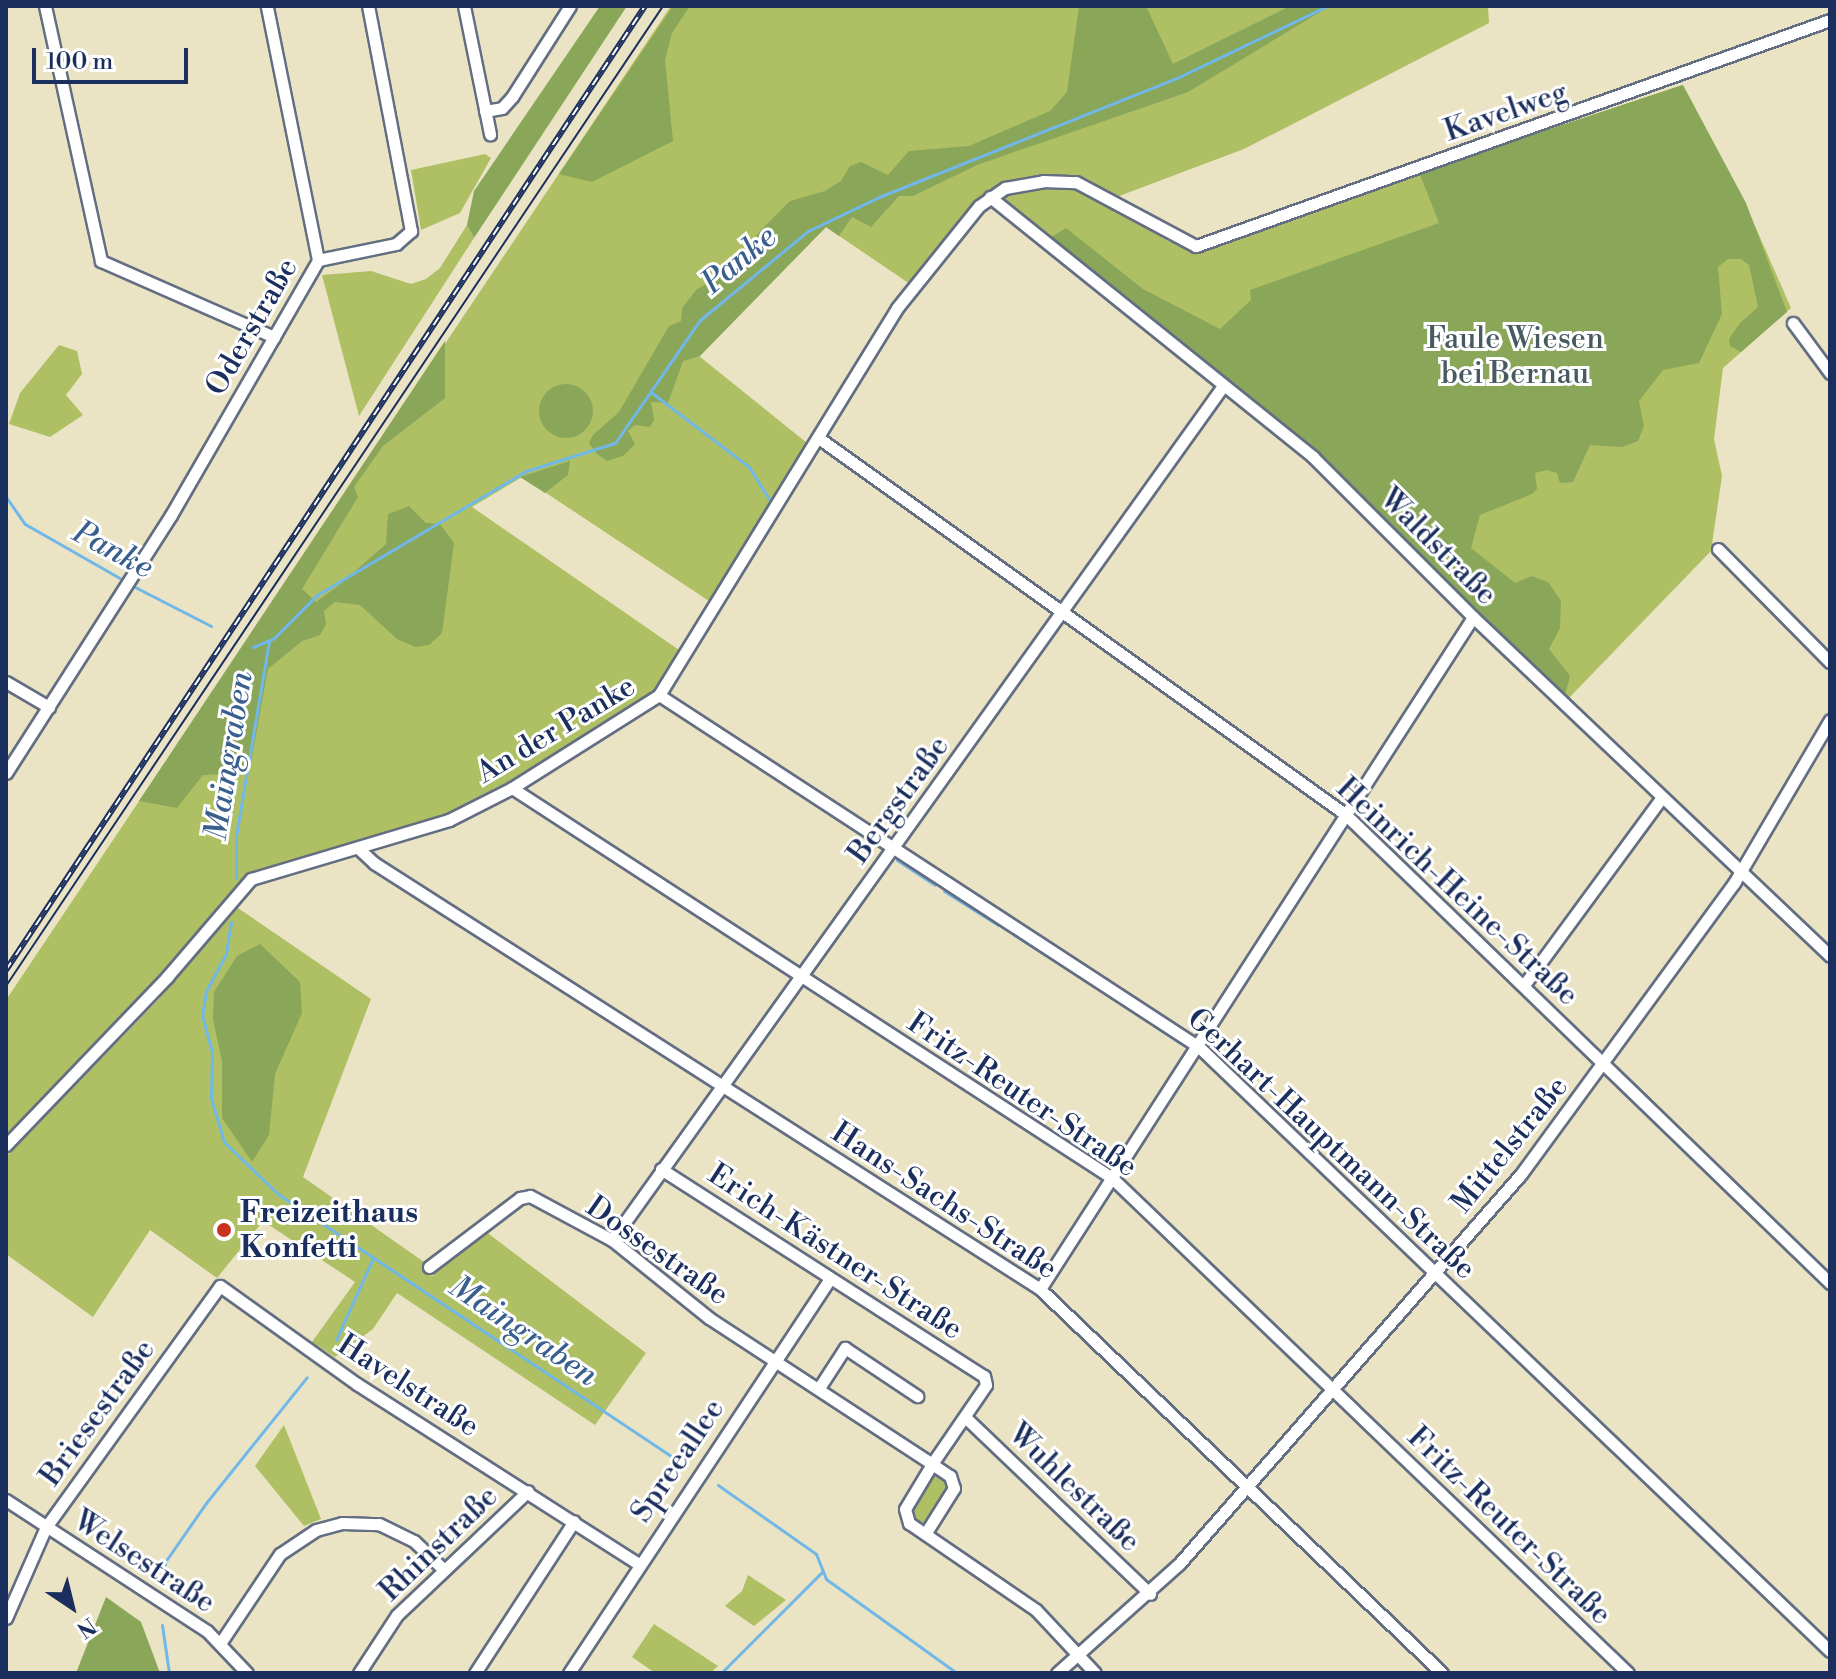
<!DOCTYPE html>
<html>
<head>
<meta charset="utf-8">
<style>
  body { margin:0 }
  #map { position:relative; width:1836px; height:1679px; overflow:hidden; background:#eae4c4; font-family:"Libre Bodoni",serif }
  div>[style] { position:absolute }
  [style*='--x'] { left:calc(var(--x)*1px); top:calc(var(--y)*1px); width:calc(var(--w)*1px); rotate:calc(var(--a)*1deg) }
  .green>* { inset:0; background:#aec063 }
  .forest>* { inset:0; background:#8aa659 }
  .round { border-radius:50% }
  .stream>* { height:3px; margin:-1.5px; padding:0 1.5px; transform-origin:1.5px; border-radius:1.5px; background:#71b8e8 }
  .roads { filter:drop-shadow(2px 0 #636e82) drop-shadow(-2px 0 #636e82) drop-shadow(0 2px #636e82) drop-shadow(0 -2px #636e82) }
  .minor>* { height:11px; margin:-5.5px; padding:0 5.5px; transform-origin:5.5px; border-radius:5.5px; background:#fff }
  .tram>* { height:2px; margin:-1px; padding:0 1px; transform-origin:1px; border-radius:1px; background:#1b2f5e }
  .rail>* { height:6px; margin-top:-3px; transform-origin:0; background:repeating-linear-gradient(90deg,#fff 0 9px,#1b2f5e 0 18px); box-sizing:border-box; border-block:2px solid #1b2f5e }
  .dots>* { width:22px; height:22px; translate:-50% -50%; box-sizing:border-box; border:4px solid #fff; border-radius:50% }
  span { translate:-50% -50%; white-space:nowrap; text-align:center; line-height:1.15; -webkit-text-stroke:6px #fff; paint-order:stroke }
  .street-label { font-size:30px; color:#1b2f5e }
  .park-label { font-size:30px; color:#475a60 }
  .poi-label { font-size:30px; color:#1b2f5e; font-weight:700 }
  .left { translate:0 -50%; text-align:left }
  .water-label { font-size:32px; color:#395f8e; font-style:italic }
  .frame { position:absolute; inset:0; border:8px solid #1b2f5e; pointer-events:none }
  .north { position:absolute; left:32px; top:1567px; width:80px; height:80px; -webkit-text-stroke:6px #fff; paint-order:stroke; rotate:145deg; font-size:22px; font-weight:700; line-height:32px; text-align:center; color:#1b2f5e }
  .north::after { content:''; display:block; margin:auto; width:28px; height:36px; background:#1b2f5e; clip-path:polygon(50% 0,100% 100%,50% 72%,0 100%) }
  .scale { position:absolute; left:32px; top:48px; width:156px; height:36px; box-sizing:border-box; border:4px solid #1b2f5e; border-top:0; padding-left:10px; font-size:24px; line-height:28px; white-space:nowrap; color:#1b2f5e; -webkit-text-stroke:6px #fff; paint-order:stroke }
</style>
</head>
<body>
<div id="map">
  <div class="green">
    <div style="clip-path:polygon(671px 6px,1488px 6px,1489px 23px,1244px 149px,1106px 201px,1168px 241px,1194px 249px,1682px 85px,1745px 203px,1791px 308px,1723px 368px,1714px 439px,1722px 476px,1711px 551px,1566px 701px,1317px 453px,993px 191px,910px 284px,826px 227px,699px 356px,807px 443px,709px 601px,522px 477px,472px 507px,682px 652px,663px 684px,650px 698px,506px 787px,449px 815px,243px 879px,191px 944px,6px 1138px,6px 1000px)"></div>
    <div style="clip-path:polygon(485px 154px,491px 158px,460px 213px,421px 230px,411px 170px)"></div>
    <div style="clip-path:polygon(467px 225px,474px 238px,359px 416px,322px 275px,371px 271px,411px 284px,426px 279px,440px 268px)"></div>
    <div style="clip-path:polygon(59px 345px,77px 351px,82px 374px,66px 395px,83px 415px,50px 437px,9px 424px,20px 393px)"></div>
    <div style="clip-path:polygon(235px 906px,371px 999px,303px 1177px,424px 1262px,425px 1274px,433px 1276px,440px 1263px,485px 1231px,646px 1353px,595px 1425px,397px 1293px,373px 1329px,335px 1357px,312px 1342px,355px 1282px,263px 1221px,217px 1278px,150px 1230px,93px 1317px,6px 1254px,6px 1157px,159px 999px)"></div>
    <div style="clip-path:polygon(284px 1425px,321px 1519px,304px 1526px,255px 1466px)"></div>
    <div style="clip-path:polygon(940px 1474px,949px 1487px,930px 1521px,917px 1523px,910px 1511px,929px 1478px)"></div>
    <div style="clip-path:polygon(748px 1575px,786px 1600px,754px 1626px,725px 1606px,742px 1591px)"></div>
    <div style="clip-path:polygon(654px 1624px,680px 1641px,718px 1666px,710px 1673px,655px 1673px,632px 1657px)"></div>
  </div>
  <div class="forest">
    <div style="clip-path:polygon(600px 6px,627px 6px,474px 238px,467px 225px,474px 191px)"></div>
    <div style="clip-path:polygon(673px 6px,690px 6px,672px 33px,665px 60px,673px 141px,592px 182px,559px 174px)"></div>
    <div style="clip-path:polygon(1079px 6px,1146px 6px,1173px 64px,1290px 6px,1330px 6px,1188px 92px,977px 165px,913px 196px,899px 196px,871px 227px,852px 217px,839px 236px,826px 227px,700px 356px,683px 361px,668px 403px,651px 402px,654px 420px,650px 427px,635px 425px,628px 431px,635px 444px,623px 456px,607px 461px,596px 453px,589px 443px,593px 435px,619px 412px,669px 326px,681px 321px,682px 308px,697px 289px,736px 269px,759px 232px,790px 201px,825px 191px,841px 181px,850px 166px,861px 162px,888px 175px,909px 151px,969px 146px,1050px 111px,1067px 92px)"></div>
    <div style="clip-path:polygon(1683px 85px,1746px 203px,1787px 312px,1741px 352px,1730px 346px,1729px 339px,1740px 323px,1758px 307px,1749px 265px,1741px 259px,1728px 259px,1718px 267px,1722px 314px,1699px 363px,1663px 370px,1639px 401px,1644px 426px,1638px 441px,1622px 447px,1590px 445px,1573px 482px,1560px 483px,1557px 473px,1547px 470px,1535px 473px,1537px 489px,1532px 494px,1480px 515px,1471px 548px,1515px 583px,1532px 576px,1548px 582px,1561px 601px,1560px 628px,1549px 649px,1570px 676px,1564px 699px,1316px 454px,1048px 239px,1066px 228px,1143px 289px,1220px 329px,1251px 300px,1250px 290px,1439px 223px,1419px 172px)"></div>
    <div style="clip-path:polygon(445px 341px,445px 398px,383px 446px,354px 487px,358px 497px,302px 589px,316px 602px,338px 586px,386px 544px,388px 514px,409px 506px,426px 523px,440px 524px,454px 543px,442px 633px,429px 645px,415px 647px,397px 639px,360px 605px,335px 602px,324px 611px,326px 624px,320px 635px,302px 641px,268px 669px,249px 773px,203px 775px,177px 808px,139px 801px)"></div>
    <div class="round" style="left:539px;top:384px;width:54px;height:54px"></div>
    <div style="clip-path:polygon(570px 461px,568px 475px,545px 493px,520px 477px)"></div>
    <div style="clip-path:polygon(260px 944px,300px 982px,302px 1013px,275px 1074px,269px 1135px,252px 1162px,222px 1118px,222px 1061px,213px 1019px,214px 992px,237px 956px)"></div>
    <div style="clip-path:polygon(106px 1597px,141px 1622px,160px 1673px,76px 1673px)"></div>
  </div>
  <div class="stream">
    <div style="--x:652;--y:393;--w:122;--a:37.3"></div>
    <div style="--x:749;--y:467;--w:38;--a:58"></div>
    <div style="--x:6;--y:497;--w:33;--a:55"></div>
    <div style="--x:25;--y:524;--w:115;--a:29.7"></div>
    <div style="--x:131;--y:585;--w:90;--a:27.1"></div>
    <div style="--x:253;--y:647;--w:23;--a:-23"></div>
    <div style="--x:274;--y:638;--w:61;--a:-45"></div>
    <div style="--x:317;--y:595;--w:243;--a:-30.7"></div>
    <div style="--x:526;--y:471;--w:93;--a:-17.5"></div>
    <div style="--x:615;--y:443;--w:150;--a:-55.4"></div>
    <div style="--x:700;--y:320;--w:140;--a:-39.5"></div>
    <div style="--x:808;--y:231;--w:79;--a:-25.6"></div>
    <div style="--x:879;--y:197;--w:325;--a:-21.8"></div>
    <div style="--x:1181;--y:76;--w:162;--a:-25.6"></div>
    <div style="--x:897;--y:860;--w:45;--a:33.3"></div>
    <div style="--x:236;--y:878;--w:42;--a:-90"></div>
    <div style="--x:236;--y:836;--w:198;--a:-80.4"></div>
    <div style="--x:944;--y:891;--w:64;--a:32.2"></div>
    <div style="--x:231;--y:922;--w:32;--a:99"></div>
    <div style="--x:226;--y:954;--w:42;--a:118.4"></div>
    <div style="--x:206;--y:991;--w:24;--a:99"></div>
    <div style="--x:202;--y:1015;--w:38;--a:75"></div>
    <div style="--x:212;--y:1052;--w:46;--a:91.2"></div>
    <div style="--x:211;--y:1098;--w:46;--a:73.5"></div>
    <div style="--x:224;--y:1142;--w:75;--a:43.9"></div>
    <div style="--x:278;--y:1194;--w:480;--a:33.7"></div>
    <div style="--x:1013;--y:934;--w:98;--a:32.6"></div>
    <div style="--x:1099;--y:989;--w:19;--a:32"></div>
    <div style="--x:1124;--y:1005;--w:25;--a:34"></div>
    <div style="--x:1155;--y:1026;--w:30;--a:34"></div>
    <div style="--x:336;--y:1340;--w:90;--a:-65.7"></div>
    <div style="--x:718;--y:1485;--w:120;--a:35.1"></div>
    <div style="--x:816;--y:1554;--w:27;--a:68"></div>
    <div style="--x:826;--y:1579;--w:161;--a:35.7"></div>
    <div style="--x:163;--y:1581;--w:19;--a:-84"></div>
    <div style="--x:165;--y:1562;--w:72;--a:-55.2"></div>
    <div style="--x:206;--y:1503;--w:161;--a:-51.3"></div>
    <div style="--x:162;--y:1625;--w:49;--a:81.7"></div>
    <div style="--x:721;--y:1673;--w:144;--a:-45"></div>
  </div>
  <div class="roads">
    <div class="minor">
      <div style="--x:45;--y:6;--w:261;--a:77.6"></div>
      <div style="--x:101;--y:261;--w:189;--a:23.7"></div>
      <div style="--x:464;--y:6;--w:131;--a:78.5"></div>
      <div style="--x:485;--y:111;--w:17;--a:-10"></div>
      <div style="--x:502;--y:108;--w:15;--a:-48"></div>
      <div style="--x:512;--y:97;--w:108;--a:-57.5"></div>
      <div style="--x:990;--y:197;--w:415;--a:38.8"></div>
      <div style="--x:1313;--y:457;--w:226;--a:45"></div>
      <div style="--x:1473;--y:617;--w:492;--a:43.5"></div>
      <div style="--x:318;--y:260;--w:80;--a:-11.6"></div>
      <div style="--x:396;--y:244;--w:20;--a:-41"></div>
      <div style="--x:411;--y:231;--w:229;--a:-100.8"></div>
      <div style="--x:1793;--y:323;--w:62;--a:53.5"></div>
      <div style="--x:820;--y:439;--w:645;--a:35.54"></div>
      <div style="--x:1345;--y:814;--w:675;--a:44.04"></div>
      <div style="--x:1718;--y:549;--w:159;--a:45.3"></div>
      <div style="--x:6;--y:682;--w:50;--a:30.2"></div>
      <div style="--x:659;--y:695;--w:645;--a:33.1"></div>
      <div style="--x:1199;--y:1047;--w:873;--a:43.75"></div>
      <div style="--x:6;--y:773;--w:306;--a:-57.4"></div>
      <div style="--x:171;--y:515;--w:294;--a:-60"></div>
      <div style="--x:318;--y:260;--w:259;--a:-101.4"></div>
      <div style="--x:512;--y:788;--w:716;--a:33.02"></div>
      <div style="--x:1112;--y:1178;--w:715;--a:43.81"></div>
      <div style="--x:358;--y:848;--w:22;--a:43"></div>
      <div style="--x:374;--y:863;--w:791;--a:32.6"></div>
      <div style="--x:1040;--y:1289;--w:556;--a:43.69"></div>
      <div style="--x:1524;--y:985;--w:233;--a:-53.7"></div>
      <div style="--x:6;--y:1145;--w:233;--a:-46.2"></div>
      <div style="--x:167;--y:977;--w:129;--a:-49.4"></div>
      <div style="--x:251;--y:879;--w:207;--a:-16.6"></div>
      <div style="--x:449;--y:820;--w:71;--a:-26.9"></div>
      <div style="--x:512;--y:788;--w:174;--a:-32.3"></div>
      <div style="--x:659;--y:695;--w:454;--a:-58.4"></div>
      <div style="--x:897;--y:308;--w:131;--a:-51.2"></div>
      <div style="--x:979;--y:206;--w:32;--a:-35"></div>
      <div style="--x:1005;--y:188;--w:39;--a:-10"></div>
      <div style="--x:1043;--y:181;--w:33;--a:2"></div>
      <div style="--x:1076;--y:182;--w:136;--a:28.1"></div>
      <div style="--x:1196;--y:246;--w:673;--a:-19.62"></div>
      <div style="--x:661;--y:1169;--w:384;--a:32.7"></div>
      <div style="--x:984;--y:1376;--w:9;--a:77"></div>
      <div style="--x:986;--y:1385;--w:96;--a:124.4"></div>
      <div style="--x:932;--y:1464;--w:22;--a:34"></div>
      <div style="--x:950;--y:1476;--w:13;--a:72"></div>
      <div style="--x:954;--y:1488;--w:54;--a:122.2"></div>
      <div style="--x:612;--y:1240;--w:1050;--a:-54.42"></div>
      <div style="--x:429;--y:1267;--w:114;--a:-37.2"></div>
      <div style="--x:520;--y:1198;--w:10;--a:-11"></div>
      <div style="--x:530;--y:1196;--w:93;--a:28.2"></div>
      <div style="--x:612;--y:1240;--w:124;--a:38.8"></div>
      <div style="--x:709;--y:1318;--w:267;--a:33.2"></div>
      <div style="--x:932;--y:1464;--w:52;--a:121"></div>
      <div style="--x:905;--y:1509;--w:15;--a:74"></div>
      <div style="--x:909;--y:1523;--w:154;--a:34.4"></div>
      <div style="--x:1036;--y:1610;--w:86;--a:46.9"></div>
      <div style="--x:1040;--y:1289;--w:799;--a:-57.2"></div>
      <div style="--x:819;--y:1388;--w:48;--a:-57"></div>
      <div style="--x:845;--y:1348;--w:87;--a:33.7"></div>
      <div style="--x:965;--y:1417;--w:256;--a:43.7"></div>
      <div style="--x:6;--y:1500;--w:240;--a:33.1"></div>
      <div style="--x:207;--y:1631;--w:58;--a:46.4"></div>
      <div style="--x:6;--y:1618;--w:99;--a:-66.3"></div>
      <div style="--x:46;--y:1527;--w:297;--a:-54.2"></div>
      <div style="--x:220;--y:1286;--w:168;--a:35.6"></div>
      <div style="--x:357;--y:1384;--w:335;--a:32.6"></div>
      <div style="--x:221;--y:1642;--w:106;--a:-56.2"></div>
      <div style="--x:280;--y:1554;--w:43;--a:-33.7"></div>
      <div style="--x:316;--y:1530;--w:27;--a:-15"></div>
      <div style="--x:342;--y:1523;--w:37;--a:2"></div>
      <div style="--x:379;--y:1524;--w:39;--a:26"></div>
      <div style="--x:414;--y:1541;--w:40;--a:44"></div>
      <div style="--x:359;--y:1673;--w:69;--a:-56.8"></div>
      <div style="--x:397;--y:1615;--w:180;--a:-43.4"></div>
      <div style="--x:475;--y:1673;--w:181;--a:-56.9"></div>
      <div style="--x:569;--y:1673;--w:473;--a:-56.5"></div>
      <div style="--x:1057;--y:1673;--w:164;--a:-41.8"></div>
      <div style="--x:1179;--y:1564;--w:519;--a:-48.75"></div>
      <div style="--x:1521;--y:1174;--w:361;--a:-53.8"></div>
      <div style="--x:1734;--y:883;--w:189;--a:-59.5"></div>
    </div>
  </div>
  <div class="tram">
    <div style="--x:6;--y:986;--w:1180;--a:-56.16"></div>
  </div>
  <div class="rail">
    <div style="--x:6;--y:970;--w:1157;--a:-56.46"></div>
  </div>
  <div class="dots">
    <div style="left:224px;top:1230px;background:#c8321e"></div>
  </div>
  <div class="street-label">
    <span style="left:1506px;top:112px;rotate:-19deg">Kavelweg</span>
    <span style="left:252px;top:327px;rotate:-60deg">Oderstraße</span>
    <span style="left:1438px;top:547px;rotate:45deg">Waldstraße</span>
    <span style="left:556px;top:730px;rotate:-31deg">An der Panke</span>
    <span style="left:899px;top:800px;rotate:-54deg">Bergstraße</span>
    <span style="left:1457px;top:892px;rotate:43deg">Heinrich-Heine-Straße</span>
    <span style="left:1022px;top:1095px;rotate:34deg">Fritz-Reuter-Straße</span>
    <span style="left:1331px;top:1144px;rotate:43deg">Gerhart-Hauptmann-Straße</span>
    <span style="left:1510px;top:1145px;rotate:-51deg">Mittelstraße</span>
    <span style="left:944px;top:1201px;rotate:33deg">Hans-Sachs-Straße</span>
    <span style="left:657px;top:1251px;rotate:35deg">Dossestraße</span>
    <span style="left:835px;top:1252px;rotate:33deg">Erich-Kästner-Straße</span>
    <span style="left:408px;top:1386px;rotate:33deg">Havelstraße</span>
    <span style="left:98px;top:1413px;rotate:-54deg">Briesestraße</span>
    <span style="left:678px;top:1461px;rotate:-56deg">Spreeallee</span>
    <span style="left:1074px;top:1488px;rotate:44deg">Wuhlestraße</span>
    <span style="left:1509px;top:1526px;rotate:44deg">Fritz-Reuter-Straße</span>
    <span style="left:439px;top:1544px;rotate:-44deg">Rhinstraße</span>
    <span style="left:144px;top:1562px;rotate:33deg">Welsestraße</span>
  </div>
  <div class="park-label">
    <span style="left:1515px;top:356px">Faule Wiesen<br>bei Bernau</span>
  </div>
  <div class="poi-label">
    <span class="left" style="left:240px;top:1230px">Freizeithaus<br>Konfetti</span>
  </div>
  <div class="water-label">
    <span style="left:739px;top:260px;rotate:-40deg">Panke</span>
    <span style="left:113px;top:550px;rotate:28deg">Panke</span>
    <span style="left:229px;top:756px;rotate:-81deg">Maingraben</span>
    <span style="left:523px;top:1331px;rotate:34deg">Maingraben</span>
  </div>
  <div class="frame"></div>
  <div class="north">N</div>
  <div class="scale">100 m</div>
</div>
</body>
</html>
